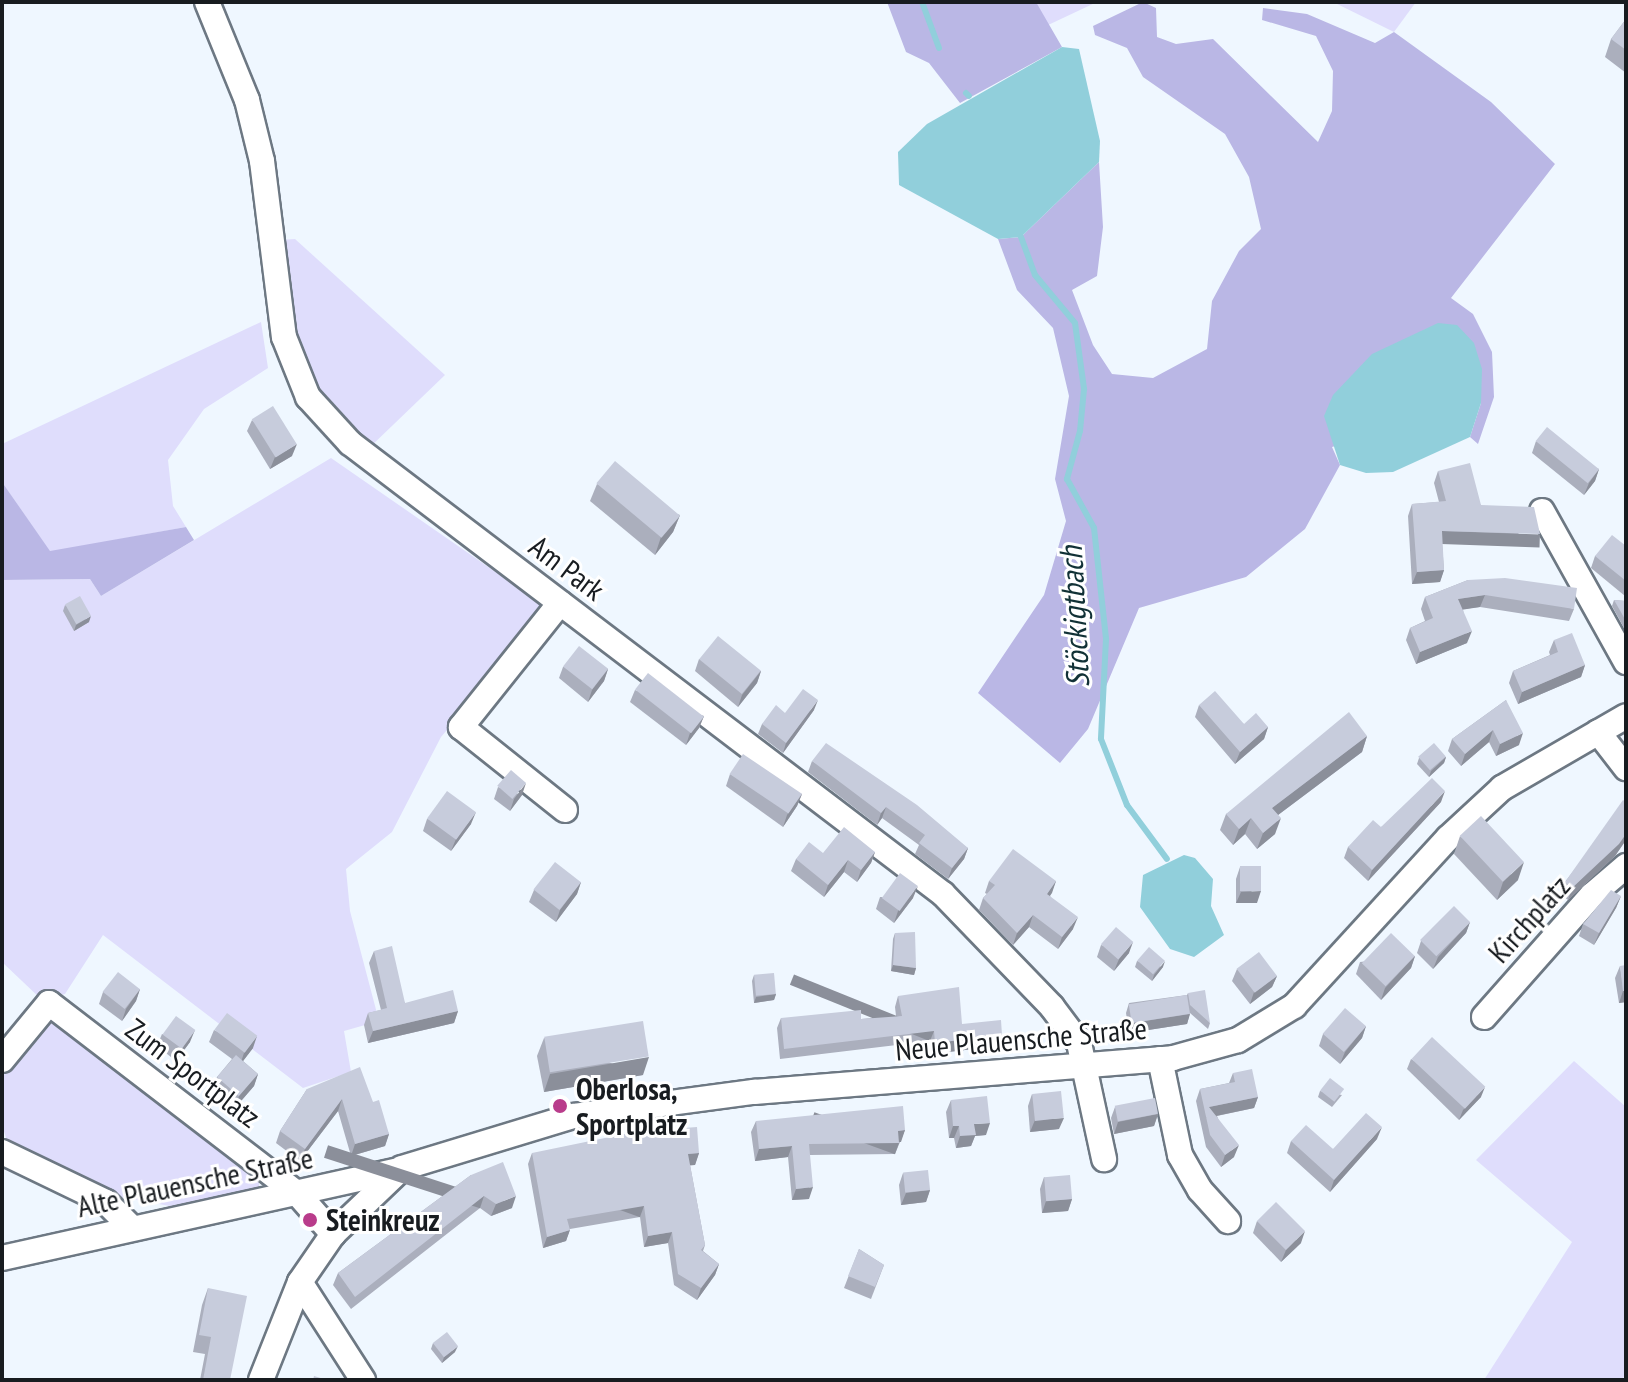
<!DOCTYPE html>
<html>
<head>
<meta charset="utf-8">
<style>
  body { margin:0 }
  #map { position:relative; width:1628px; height:1382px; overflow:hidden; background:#eff7ff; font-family:"PT Sans Narrow",sans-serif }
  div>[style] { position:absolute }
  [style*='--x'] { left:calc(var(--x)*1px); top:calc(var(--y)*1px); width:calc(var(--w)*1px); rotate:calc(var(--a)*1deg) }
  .green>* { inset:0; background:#dfddfc }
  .forest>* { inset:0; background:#bab7e5 }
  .water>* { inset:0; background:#91cfdb }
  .stream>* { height:6px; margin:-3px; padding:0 3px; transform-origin:3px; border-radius:3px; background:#91cfdb }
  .roads { filter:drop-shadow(2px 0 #6d7883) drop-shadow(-2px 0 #6d7883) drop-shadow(0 2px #6d7883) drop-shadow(0 -2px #6d7883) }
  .minor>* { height:24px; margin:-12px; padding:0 12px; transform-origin:12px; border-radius:12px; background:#fff }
  .wall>* { inset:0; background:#abafbd }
  .shaded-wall>* { inset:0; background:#8b8f9a; transform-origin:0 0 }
  .building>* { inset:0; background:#c7ccdc; transform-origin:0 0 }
  .dots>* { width:22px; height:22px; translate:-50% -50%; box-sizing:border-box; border:4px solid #fff; border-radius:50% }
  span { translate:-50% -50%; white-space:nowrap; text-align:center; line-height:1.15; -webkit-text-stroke:6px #fff; paint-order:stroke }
  .street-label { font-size:30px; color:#181c20 }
  .poi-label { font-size:30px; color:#181c20; font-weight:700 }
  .left { translate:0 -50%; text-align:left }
  .water-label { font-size:32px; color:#113136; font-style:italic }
  .frame { position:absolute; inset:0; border:4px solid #181c20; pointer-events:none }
</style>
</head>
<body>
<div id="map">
  <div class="green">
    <div style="clip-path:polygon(1036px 2px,1097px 2px,1046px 26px)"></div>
    <div style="clip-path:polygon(1333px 2px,1416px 2px,1394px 32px)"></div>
    <div style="clip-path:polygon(295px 239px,445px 375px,368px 449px,315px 396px,289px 316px,279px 240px)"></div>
    <div style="clip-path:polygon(261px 322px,268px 368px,204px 409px,168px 460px,173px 506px,186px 527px,50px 552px,2px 482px,2px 444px)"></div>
    <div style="clip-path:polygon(331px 458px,549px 609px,441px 737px,392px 832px,346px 869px,350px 911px,379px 1021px,344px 1031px,351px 1072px,303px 1088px,103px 935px,65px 994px,42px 1000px,2px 962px,2px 580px,90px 579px,101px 596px)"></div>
    <div style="clip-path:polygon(50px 1019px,259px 1177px,259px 1190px,181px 1208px,120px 1197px,8px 1144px,2px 1125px,2px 1077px)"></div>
    <div style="clip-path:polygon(1574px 1061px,1626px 1107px,1626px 1373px,1622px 1380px,1484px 1380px,1572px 1242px,1476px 1160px)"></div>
  </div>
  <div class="forest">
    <div style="clip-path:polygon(887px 2px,1036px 2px,1062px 47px,960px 103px,929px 63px,906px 52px)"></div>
    <div style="clip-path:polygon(1143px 2px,1156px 8px,1157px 37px,1176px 44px,1213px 39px,1318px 142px,1332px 111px,1333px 71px,1316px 36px,1262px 20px,1263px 8px,1307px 14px,1375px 43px,1394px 32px,1491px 102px,1555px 164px,1451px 298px,1473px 314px,1492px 352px,1494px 397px,1478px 444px,1470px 437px,1481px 403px,1332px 447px,1340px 465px,1305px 529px,1246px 577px,1139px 608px,1088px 729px,1060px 763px,978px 693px,1044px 595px,1066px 521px,1055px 479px,1069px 396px,1053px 328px,1017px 290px,998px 239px,1021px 237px,1099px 162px,1103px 227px,1097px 276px,1072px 290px,1093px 345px,1112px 374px,1153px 378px,1207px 349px,1212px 301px,1239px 251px,1261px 229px,1249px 177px,1225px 134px,1143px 77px,1127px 48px,1095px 35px,1093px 26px)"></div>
    <div style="clip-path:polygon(2px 482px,50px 551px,186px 527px,194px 540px,101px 596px,90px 579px,2px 580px)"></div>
  </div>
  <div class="water">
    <div style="clip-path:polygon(1062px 47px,1079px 49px,1100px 141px,1099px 162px,1021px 237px,998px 239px,899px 185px,898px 152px,927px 124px)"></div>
    <div style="clip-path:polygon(1438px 323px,1457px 325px,1474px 343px,1482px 369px,1481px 403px,1470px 437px,1393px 472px,1366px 473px,1340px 465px,1324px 416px,1333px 395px,1372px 354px)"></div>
    <div style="clip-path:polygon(1184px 855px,1195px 858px,1213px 879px,1211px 906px,1224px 935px,1194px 957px,1170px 949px,1140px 907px,1143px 875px)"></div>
  </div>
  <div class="stream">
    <div style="--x:922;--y:2;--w:49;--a:69.7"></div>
    <div style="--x:966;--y:93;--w:4;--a:45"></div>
    <div style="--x:1021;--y:237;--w:40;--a:69.8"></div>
    <div style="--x:1035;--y:275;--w:62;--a:50.2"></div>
    <div style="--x:1075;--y:323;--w:67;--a:82.2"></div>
    <div style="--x:1084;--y:389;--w:42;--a:95.4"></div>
    <div style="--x:1080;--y:431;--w:50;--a:105.2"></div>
    <div style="--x:1067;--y:479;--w:56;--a:61.1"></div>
    <div style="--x:1094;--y:528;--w:112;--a:83.8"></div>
    <div style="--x:1106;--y:639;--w:100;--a:92.9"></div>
    <div style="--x:1101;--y:739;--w:71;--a:68.5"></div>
    <div style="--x:1127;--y:805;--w:67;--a:53.5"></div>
  </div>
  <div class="roads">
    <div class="minor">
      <div style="--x:207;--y:2;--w:106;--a:67.8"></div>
      <div style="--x:247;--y:100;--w:63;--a:76.2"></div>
      <div style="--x:262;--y:161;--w:177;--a:82.9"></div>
      <div style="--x:284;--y:337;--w:65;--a:68.2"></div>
      <div style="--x:308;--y:397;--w:62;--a:47.6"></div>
      <div style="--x:350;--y:443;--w:745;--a:37.25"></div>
      <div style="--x:943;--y:894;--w:157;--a:46"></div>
      <div style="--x:1052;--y:1007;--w:45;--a:53.1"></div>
      <div style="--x:1079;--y:1043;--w:119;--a:77.8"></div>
      <div style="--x:1542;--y:511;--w:173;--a:60.9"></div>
      <div style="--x:560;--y:603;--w:159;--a:128.6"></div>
      <div style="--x:461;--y:727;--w:133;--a:38.6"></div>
      <div style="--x:1598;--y:732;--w:46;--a:52.1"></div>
      <div style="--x:1484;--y:1017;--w:163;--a:-48.5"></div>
      <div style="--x:1592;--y:895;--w:45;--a:-40.5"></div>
      <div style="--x:1160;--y:1059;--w:98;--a:78.2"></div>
      <div style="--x:1180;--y:1155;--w:40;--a:60.3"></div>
      <div style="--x:1200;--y:1190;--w:42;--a:47.9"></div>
      <div style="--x:2;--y:1060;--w:74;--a:-50.5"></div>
      <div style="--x:49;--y:1003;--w:312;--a:37.5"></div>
      <div style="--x:297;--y:1193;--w:55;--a:48.7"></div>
      <div style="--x:2;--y:1152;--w:115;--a:25.7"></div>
      <div style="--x:106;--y:1202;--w:35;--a:45"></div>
      <div style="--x:2;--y:1258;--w:410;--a:-12.5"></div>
      <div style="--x:300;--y:1282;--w:117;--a:57.3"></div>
      <div style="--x:261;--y:1380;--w:105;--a:-68.3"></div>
      <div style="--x:300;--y:1282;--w:58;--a:-55.5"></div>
      <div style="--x:333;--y:1234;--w:95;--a:-43.7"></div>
      <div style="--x:402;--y:1168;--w:179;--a:-16.9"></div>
      <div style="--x:573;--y:1116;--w:183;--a:-7.6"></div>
      <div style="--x:754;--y:1092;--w:420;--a:-4.6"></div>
      <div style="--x:1173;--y:1058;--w:67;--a:-15.5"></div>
      <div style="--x:1238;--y:1040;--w:66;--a:-31.3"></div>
      <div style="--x:1294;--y:1006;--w:228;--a:-47.5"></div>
      <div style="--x:1448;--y:838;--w:74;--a:-42.8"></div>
      <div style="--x:1502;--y:788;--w:143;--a:-30.1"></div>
    </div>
  </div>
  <div class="wall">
    <div style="clip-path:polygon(1626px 19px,1626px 73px,1605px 57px,1611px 39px)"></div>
    <div style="clip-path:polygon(252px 420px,292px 456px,270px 469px,247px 431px)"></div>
    <div style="clip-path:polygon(1536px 441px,1599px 469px,1595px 481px,1584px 495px,1532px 453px)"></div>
    <div style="clip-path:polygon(1438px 471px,1481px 505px,1535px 546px,1442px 543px,1444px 570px,1440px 582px,1412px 584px,1408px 516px,1412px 504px,1439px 502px,1434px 483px)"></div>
    <div style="clip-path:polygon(597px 484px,680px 515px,673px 532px,655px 555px,590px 501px)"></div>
    <div style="clip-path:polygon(1626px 546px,1626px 595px,1625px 596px,1591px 568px,1595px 556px)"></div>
    <div style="clip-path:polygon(1468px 580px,1574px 609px,1569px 621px,1480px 607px,1463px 609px,1467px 643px,1416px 664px,1406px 640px,1410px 628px,1425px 621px,1421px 609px,1425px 597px)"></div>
    <div style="clip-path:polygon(1614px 600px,1626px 601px,1626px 625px,1624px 628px,1612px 606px)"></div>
    <div style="clip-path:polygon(65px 605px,89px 622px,74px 631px,63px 611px)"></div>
    <div style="clip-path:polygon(1554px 640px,1585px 665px,1581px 677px,1518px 704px,1509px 683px,1513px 671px,1550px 655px,1549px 652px)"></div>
    <div style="clip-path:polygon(699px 659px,761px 671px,757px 683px,738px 707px,695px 671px)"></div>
    <div style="clip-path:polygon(563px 667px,608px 669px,604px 681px,588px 702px,559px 678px)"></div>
    <div style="clip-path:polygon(635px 690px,704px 716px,699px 728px,686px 745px,630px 702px)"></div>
    <div style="clip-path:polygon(1506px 700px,1519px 745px,1496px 756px,1489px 742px,1461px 766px,1448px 751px,1452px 739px)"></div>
    <div style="clip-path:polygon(1199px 705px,1244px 724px,1268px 727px,1264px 739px,1235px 764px,1195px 717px)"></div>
    <div style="clip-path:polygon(814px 710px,783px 753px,758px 734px,762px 724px,785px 713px)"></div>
    <div style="clip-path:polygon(1367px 736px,1362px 752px,1278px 815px,1275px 834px,1257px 849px,1245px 834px,1233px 845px,1220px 830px,1226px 814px)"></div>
    <div style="clip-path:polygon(1446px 757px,1444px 763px,1429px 777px,1417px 764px,1419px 758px)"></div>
    <div style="clip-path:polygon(812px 761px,968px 848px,964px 859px,948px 879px,915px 854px,919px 845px,882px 818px,877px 825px,808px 772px)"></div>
    <div style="clip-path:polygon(730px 774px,802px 794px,797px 806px,783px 827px,726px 786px)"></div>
    <div style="clip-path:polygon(498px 787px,522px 795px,510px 811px,494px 799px)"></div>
    <div style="clip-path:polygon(1441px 802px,1368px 881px,1344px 858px,1348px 847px,1381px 827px)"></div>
    <div style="clip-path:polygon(1626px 802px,1626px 840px,1615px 856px,1568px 900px,1560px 894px,1565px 882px)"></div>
    <div style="clip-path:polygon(427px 819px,471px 824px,451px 851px,423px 831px)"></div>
    <div style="clip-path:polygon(1460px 836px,1518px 880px,1497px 900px,1454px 854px)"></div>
    <div style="clip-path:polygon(875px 852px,871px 863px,857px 882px,844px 872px,824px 897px,791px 871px,796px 859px,823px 853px)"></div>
    <div style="clip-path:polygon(1240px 867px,1257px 903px,1236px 903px,1236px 879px)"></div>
    <div style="clip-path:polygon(989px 881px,1056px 881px,1050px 896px,1073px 929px,1058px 949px,1029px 927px,1013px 945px,979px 910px,983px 898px,987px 894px,985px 893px)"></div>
    <div style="clip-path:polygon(581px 882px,577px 894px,556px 922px,529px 902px,534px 890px)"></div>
    <div style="clip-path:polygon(1621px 896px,1616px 908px,1594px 945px,1579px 936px,1583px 924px)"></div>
    <div style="clip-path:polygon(880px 897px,913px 898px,894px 923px,876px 909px)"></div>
    <div style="clip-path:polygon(1470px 922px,1466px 933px,1433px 969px,1417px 953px,1421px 941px)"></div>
    <div style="clip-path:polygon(895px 933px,916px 968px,914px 975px,891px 971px,893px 939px)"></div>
    <div style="clip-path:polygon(1101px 945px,1129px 953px,1114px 971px,1097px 957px)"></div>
    <div style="clip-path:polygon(374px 951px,405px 1003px,458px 1011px,454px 1023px,368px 1043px,364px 1025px,368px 1013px,381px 1010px,369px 963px)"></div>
    <div style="clip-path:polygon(1415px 956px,1411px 968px,1381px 1000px,1356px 974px,1360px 962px)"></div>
    <div style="clip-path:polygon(1137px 961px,1163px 967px,1152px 981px,1135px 967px)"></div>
    <div style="clip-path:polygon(1620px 966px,1626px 1002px,1619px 1003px,1615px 978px)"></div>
    <div style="clip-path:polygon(1237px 969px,1277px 976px,1272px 987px,1250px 1004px,1232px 981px)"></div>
    <div style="clip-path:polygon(754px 975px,776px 994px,774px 1000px,754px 1003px,752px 981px)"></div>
    <div style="clip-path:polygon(140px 989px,136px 1001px,122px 1021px,99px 1004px,103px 992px)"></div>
    <div style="clip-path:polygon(1188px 993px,1210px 1023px,1208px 1029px,1190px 1013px,1187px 1024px,1129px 1033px,1126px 1013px,1129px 1003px,1187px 995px)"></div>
    <div style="clip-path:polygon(898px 996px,962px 1024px,1002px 1035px,999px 1046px,931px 1054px,930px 1041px,780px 1059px,777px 1028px,781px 1018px,861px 1019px,896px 1016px,895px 1007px)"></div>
    <div style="clip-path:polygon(1366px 1026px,1362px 1038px,1340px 1064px,1319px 1046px,1323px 1034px)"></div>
    <div style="clip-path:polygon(214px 1030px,253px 1048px,243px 1061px,258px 1074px,254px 1086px,235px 1108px,213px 1089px,217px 1077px,232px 1059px,209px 1042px)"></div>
    <div style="clip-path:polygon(162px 1034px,190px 1042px,176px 1061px,157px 1046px)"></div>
    <div style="clip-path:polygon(544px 1038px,643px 1075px,544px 1092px,537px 1056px)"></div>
    <div style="clip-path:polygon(1411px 1059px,1481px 1097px,1459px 1120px,1407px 1069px)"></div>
    <div style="clip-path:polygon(1233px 1073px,1258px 1097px,1254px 1108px,1217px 1116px,1234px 1157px,1221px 1167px,1206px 1147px,1196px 1101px,1200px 1089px,1229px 1083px)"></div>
    <div style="clip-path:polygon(307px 1089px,373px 1102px,389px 1134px,385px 1146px,351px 1156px,338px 1111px,300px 1161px,276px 1143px,280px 1131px)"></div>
    <div style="clip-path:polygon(1320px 1091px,1342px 1095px,1332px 1107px,1318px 1097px)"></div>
    <div style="clip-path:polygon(1032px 1094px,1059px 1129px,1030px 1132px,1028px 1106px)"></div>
    <div style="clip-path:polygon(951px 1100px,986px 1135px,975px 1136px,971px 1146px,956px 1148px,954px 1138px,949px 1138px,946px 1112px)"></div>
    <div style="clip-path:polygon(1115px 1107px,1158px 1114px,1154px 1126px,1114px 1134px,1111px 1118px)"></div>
    <div style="clip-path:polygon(756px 1121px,905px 1130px,895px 1154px,810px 1155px,809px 1199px,792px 1200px,788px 1157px,755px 1161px,751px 1132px)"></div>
    <div style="clip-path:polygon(1377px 1139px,1330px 1192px,1287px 1153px,1291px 1141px,1333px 1149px)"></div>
    <div style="clip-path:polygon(532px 1153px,699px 1153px,695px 1165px,690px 1165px,705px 1245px,703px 1251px,719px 1264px,715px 1275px,697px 1300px,674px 1285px,668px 1243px,644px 1247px,640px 1217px,570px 1229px,566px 1241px,543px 1248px,528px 1164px)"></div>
    <div style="clip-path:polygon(903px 1173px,930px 1190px,926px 1202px,901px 1205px,899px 1185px)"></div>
    <div style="clip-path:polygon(471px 1175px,512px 1208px,491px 1216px,480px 1208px,351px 1309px,333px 1285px,338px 1273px)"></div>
    <div style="clip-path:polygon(1044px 1177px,1072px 1199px,1068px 1211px,1042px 1213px,1040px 1189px)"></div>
    <div style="clip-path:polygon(1257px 1221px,1301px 1243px,1281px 1262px,1253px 1233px)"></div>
    <div style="clip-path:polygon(859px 1249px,884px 1265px,871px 1299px,844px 1288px)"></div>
    <div style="clip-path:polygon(208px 1288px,230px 1380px,200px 1380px,205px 1354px,193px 1352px,202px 1305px)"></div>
    <div style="clip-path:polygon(433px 1343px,455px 1352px,442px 1363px,431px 1349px)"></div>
  </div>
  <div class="shaded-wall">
    <div style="clip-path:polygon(297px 444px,292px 456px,270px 469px,275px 457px)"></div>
    <div style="clip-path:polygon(1599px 469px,1595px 481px,1584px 495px,1589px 483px)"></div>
    <div style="clip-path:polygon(680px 515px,673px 532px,655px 555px,661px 537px)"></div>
    <div style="left:1442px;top:531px;width:98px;height:13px;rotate:2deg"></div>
    <div style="clip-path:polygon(1444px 570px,1440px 582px,1412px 584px,1417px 572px)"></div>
    <div style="clip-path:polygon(1485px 595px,1480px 607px,1454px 611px,1458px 599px)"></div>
    <div style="clip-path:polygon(91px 616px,89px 622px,74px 631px,76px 625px)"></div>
    <div style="clip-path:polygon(1472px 631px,1467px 643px,1416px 664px,1420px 652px)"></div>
    <div style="clip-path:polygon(1585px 665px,1581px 677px,1518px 704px,1522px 692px)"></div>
    <div style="clip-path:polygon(608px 669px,604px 681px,588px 702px,592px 690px)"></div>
    <div style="clip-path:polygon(761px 671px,757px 683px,738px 707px,742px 695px)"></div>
    <div style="clip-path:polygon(818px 700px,814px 710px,783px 753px,786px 743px)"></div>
    <div style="clip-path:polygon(704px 716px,699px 728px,686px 745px,690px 733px)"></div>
    <div style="clip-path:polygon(1268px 727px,1264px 739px,1235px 764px,1240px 752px)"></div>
    <div style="clip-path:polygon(1493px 730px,1489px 742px,1461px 766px,1465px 754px)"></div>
    <div style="clip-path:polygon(1523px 733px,1519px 745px,1496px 756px,1500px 744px)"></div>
    <div style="clip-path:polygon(1367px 736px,1362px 752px,1266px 824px,1272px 808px)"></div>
    <div style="clip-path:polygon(1446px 757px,1444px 763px,1429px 777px,1431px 771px)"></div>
    <div style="clip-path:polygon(526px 783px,522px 795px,510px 811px,514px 799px)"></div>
    <div style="clip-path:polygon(1445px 791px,1441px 802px,1368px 881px,1372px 870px)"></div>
    <div style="clip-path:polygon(802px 794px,797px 806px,783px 827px,787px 815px)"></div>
    <div style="clip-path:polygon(886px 807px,882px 818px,877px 825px,881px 813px)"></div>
    <div style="clip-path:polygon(476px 812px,471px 824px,451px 851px,456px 839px)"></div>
    <div style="clip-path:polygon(1251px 818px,1245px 834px,1233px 845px,1239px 829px)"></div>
    <div style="clip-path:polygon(1281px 818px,1275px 834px,1257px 849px,1263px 833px)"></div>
    <div style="clip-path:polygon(1626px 834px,1626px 840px,1615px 856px,1568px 900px,1572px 888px)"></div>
    <div style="clip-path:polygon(968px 848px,964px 859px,948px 879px,952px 868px)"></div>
    <div style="clip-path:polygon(875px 852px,871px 863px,857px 882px,861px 870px)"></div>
    <div style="clip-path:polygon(848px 860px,844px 872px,824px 897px,828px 885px)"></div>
    <div style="clip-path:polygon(1524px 862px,1518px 880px,1497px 900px,1503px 882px)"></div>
    <div style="clip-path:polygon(1056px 881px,1052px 893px,1043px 905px,1047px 894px)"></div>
    <div style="clip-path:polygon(581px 882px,577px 894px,556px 922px,560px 910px)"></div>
    <div style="clip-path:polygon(918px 886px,913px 898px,894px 923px,898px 911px)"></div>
    <div style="clip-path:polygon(1261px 891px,1257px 903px,1236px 903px,1241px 892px)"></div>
    <div style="clip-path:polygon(1621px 896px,1616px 908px,1594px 945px,1599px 933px)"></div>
    <div style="clip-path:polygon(1033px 915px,1029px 927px,1013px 945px,1017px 933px)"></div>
    <div style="clip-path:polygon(1078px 917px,1073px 929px,1058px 949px,1062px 937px)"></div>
    <div style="clip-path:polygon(1470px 922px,1466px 933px,1433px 969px,1438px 957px)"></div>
    <div style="clip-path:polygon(1133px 942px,1129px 953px,1114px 971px,1119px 959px)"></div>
    <div style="clip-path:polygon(1415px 956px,1411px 968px,1381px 1000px,1385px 988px)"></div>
    <div style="clip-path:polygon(1165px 961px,1163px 967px,1152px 981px,1154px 975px)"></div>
    <div style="clip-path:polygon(893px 965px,916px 968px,914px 975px,891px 971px)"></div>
    <div style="clip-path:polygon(1277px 976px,1272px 987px,1250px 1004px,1254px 992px)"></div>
    <div style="clip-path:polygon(140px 989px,136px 1001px,122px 1021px,126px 1009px)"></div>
    <div style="clip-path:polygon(1623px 991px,1626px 991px,1626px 1002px,1619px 1003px)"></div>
    <div style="clip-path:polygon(776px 994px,774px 1000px,754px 1003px,756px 997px)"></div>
    <div style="clip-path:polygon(458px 1011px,454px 1023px,368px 1043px,373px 1031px)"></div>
    <div style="clip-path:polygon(1190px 1014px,1187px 1024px,1129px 1033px,1132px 1023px)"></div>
    <div style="clip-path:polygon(1366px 1026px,1362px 1038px,1340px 1064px,1345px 1052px)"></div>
    <div style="clip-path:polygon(195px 1030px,190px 1042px,176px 1061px,181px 1049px)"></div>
    <div style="left:934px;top:1031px;width:11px;height:151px;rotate:112deg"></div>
    <div style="clip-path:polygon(1002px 1035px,999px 1046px,931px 1054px,935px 1043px)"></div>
    <div style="clip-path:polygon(257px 1036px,253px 1048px,240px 1065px,244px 1053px)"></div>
    <div style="clip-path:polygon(649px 1057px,643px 1075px,544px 1092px,550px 1074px)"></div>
    <div style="clip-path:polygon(258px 1074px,254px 1086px,235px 1108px,239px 1096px)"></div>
    <div style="clip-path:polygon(1485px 1087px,1481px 1097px,1459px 1120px,1463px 1110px)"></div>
    <div style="clip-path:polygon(1258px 1097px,1254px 1108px,1206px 1118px,1209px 1107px)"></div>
    <div style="clip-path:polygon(342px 1099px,338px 1111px,300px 1161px,305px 1149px)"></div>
    <div style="clip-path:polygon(1158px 1114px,1154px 1126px,1114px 1134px,1118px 1122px)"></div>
    <div style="clip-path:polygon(1064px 1118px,1059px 1129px,1030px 1132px,1035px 1120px)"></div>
    <div style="clip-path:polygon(990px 1123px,986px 1135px,975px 1136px,971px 1146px,956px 1148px,960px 1136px,974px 1124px)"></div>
    <div style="clip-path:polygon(953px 1126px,959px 1126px,954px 1138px,949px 1138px)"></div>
    <div style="clip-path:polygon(1382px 1127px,1377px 1139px,1330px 1192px,1334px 1180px)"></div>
    <div style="clip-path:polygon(905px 1130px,901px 1142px,894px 1142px,898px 1131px)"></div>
    <div style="clip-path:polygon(389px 1134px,385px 1146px,351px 1156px,355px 1144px)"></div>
    <div style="left:899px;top:1143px;width:12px;height:90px;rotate:110deg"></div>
    <div style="clip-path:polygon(1239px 1145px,1234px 1157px,1221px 1167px,1225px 1155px)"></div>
    <div style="clip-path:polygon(792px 1146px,788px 1157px,755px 1161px,759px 1149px)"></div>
    <div style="clip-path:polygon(699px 1153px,695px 1165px,684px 1166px,688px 1154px)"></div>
    <div style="clip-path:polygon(813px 1187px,809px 1199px,792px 1200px,796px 1189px)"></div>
    <div style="clip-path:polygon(930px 1190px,926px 1202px,901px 1205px,906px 1193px)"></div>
    <div style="left:484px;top:1196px;width:13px;height:164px;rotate:108deg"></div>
    <div style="clip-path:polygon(516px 1196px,512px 1208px,491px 1216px,496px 1204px)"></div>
    <div style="clip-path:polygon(1072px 1199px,1068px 1211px,1042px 1213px,1046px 1201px)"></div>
    <div style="left:644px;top:1206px;width:12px;height:78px;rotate:110deg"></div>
    <div style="clip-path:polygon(570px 1230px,566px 1241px,543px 1248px,547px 1237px)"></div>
    <div style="clip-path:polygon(1305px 1231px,1301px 1243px,1281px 1262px,1286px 1250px)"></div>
    <div style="clip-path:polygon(672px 1232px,668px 1243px,644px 1247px,648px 1236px)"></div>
    <div style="clip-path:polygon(719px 1264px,715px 1275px,697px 1300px,701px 1288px)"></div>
    <div style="clip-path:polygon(458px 1346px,455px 1352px,442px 1363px,444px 1357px)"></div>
  </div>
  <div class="building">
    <div style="clip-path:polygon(1626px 19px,1626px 50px,1611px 39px)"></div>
    <div style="left:273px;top:406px;width:45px;height:25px;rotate:58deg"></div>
    <div style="left:1547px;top:427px;width:67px;height:18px;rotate:39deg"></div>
    <div style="left:615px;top:461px;width:85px;height:29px;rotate:40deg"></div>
    <div style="clip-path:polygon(1470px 463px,1481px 505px,1534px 507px,1540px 534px,1442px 531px,1444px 570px,1417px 572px,1412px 504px,1446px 501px,1438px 471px)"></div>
    <div style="clip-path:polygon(1612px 535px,1626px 546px,1626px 581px,1595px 556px)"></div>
    <div style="clip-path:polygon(1505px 578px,1577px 588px,1574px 609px,1485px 595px,1458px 599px,1472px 631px,1420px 652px,1410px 628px,1433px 618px,1425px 597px,1468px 580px)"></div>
    <div style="left:80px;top:596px;width:23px;height:17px;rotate:61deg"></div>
    <div style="clip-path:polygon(1614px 600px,1626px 601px,1626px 621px)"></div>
    <div style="clip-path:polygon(1572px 633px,1585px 665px,1522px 692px,1513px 671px,1558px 652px,1554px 640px)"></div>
    <div style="left:718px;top:636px;width:55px;height:30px;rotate:39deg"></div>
    <div style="left:579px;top:646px;width:37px;height:26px;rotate:38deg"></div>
    <div style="left:648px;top:673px;width:71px;height:21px;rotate:38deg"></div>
    <div style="clip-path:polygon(803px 689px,818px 700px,786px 743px,762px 724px,776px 705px,785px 713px)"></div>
    <div style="clip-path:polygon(1215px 691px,1244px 724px,1256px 713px,1268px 727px,1240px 752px,1199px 705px)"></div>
    <div style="clip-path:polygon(1506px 700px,1523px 733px,1500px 744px,1493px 730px,1465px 754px,1452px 739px)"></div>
    <div style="clip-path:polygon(1349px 712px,1367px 736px,1272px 808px,1281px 818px,1263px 833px,1251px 818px,1239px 829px,1226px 814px)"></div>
    <div style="clip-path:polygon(826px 743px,917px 805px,968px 848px,952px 868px,919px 843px,925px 835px,886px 807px,881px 813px,812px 761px)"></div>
    <div style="left:1434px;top:743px;width:18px;height:21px;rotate:49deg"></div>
    <div style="left:743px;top:754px;width:71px;height:24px;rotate:34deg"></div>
    <div style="left:511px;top:770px;width:20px;height:21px;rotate:41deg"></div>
    <div style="clip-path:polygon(1432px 778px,1445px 791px,1372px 870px,1348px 847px,1373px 820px,1381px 827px)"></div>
    <div style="left:447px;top:791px;width:36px;height:34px;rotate:36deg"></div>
    <div style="clip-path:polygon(1623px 800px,1626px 802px,1626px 834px,1619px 844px,1572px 888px,1565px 882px)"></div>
    <div style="left:1481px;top:816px;width:63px;height:29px;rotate:47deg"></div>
    <div style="clip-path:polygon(844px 827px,875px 852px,861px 870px,848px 860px,828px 885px,796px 859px,809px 842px,823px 853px)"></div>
    <div style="clip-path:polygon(1013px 849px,1056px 881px,1047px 894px,1078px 917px,1062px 937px,1033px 915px,1017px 933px,983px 898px,995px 885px,989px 881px)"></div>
    <div style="left:555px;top:862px;width:33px;height:35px;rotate:38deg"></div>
    <div style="left:1261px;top:866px;width:25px;height:21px;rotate:90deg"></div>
    <div style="left:900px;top:873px;width:22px;height:31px;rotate:36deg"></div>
    <div style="clip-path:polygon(1611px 890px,1621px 896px,1599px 933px,1583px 924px)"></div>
    <div style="left:1454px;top:906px;width:23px;height:48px;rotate:45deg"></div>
    <div style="left:1116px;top:927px;width:23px;height:23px;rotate:41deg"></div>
    <div style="clip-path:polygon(915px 932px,916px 968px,893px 965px,895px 933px)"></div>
    <div style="left:1391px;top:933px;width:33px;height:42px;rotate:44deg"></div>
    <div style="clip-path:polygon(392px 946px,405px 1003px,453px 990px,458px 1011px,373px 1031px,368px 1013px,387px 1008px,374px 951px)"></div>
    <div style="left:1149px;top:947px;width:21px;height:18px;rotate:41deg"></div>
    <div style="left:1259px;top:952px;width:30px;height:28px;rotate:53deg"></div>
    <div style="clip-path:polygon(1626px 965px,1626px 991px,1623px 991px,1620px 966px)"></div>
    <div style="left:118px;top:972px;width:28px;height:25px;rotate:38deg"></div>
    <div style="left:774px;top:973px;width:21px;height:20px;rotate:85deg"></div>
    <div style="clip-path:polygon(959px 987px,962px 1024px,1001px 1020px,1002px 1035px,935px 1043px,934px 1031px,784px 1049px,781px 1018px,861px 1010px,861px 1019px,902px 1016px,898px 996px)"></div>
    <div style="clip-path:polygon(1205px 990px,1210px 1023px,1190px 1005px,1188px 993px)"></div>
    <div style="left:1187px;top:995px;width:19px;height:59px;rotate:81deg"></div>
    <div style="left:1345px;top:1008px;width:28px;height:34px;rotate:41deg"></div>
    <div style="left:227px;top:1013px;width:38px;height:21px;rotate:37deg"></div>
    <div style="left:176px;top:1016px;width:24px;height:23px;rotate:36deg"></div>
    <div style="left:643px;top:1021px;width:36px;height:100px;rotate:81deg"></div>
    <div style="left:1432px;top:1037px;width:73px;height:30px;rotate:43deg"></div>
    <div style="left:236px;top:1055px;width:29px;height:29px;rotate:41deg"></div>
    <div style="clip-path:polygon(360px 1067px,373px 1102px,379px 1100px,389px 1134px,355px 1144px,342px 1099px,305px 1149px,280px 1131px,307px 1089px)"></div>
    <div style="clip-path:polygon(1252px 1069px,1258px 1097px,1209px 1107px,1239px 1145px,1225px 1155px,1210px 1135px,1200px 1089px,1235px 1082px,1233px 1073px)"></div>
    <div style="left:1330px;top:1078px;width:18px;height:16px;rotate:38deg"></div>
    <div style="left:1061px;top:1091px;width:27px;height:29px;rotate:84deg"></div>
    <div style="clip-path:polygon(987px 1096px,990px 1123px,974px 1124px,976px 1135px,960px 1136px,959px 1126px,953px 1126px,951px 1100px)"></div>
    <div style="left:1155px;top:1098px;width:16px;height:41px;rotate:79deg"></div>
    <div style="clip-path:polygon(903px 1106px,905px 1130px,898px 1131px,899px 1143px,809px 1144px,813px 1187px,796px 1189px,792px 1146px,759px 1149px,756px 1121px)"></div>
    <div style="clip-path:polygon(1366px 1113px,1382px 1127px,1334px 1180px,1291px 1141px,1306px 1125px,1333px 1149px)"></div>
    <div style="clip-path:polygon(697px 1127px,699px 1153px,688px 1154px,705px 1245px,701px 1250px,719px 1264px,701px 1288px,678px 1274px,672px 1232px,648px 1236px,644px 1206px,567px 1219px,570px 1230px,547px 1237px,532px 1153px,634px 1132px)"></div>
    <div style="clip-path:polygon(503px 1162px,516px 1196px,496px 1204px,484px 1196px,355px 1297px,338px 1273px,471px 1175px)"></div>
    <div style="left:928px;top:1170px;width:20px;height:25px;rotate:84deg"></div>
    <div style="left:1070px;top:1175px;width:24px;height:26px;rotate:85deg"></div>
    <div style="left:1276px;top:1202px;width:41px;height:27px;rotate:45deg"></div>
    <div style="clip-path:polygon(859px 1249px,884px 1265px,875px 1287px,848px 1276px)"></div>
    <div style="clip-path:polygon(208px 1288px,247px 1296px,230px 1380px,203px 1380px,211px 1337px,199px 1335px)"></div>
    <div style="left:447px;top:1332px;width:18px;height:18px;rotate:52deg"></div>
    <div style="clip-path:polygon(314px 1376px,327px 1380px,313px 1380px)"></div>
  </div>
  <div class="dots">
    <div style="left:560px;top:1106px;background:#b93c8b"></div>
    <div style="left:310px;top:1220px;background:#b93c8b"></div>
  </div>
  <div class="street-label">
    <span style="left:567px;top:568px;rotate:37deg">Am Park</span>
    <span style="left:1529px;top:919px;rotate:-48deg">Kirchplatz</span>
    <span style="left:1021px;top:1039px;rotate:-5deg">Neue Plauensche Straße</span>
    <span style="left:193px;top:1073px;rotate:37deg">Zum Sportplatz</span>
    <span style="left:195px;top:1182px;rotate:-12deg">Alte Plauensche Straße</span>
  </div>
  <div class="poi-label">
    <span class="left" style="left:576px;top:1106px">Oberlosa,<br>Sportplatz</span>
    <span class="left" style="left:326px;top:1220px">Steinkreuz</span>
  </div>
  <div class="water-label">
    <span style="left:1074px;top:617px;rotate:-93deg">Stöckigtbach</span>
  </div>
  <div class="frame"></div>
</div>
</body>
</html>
